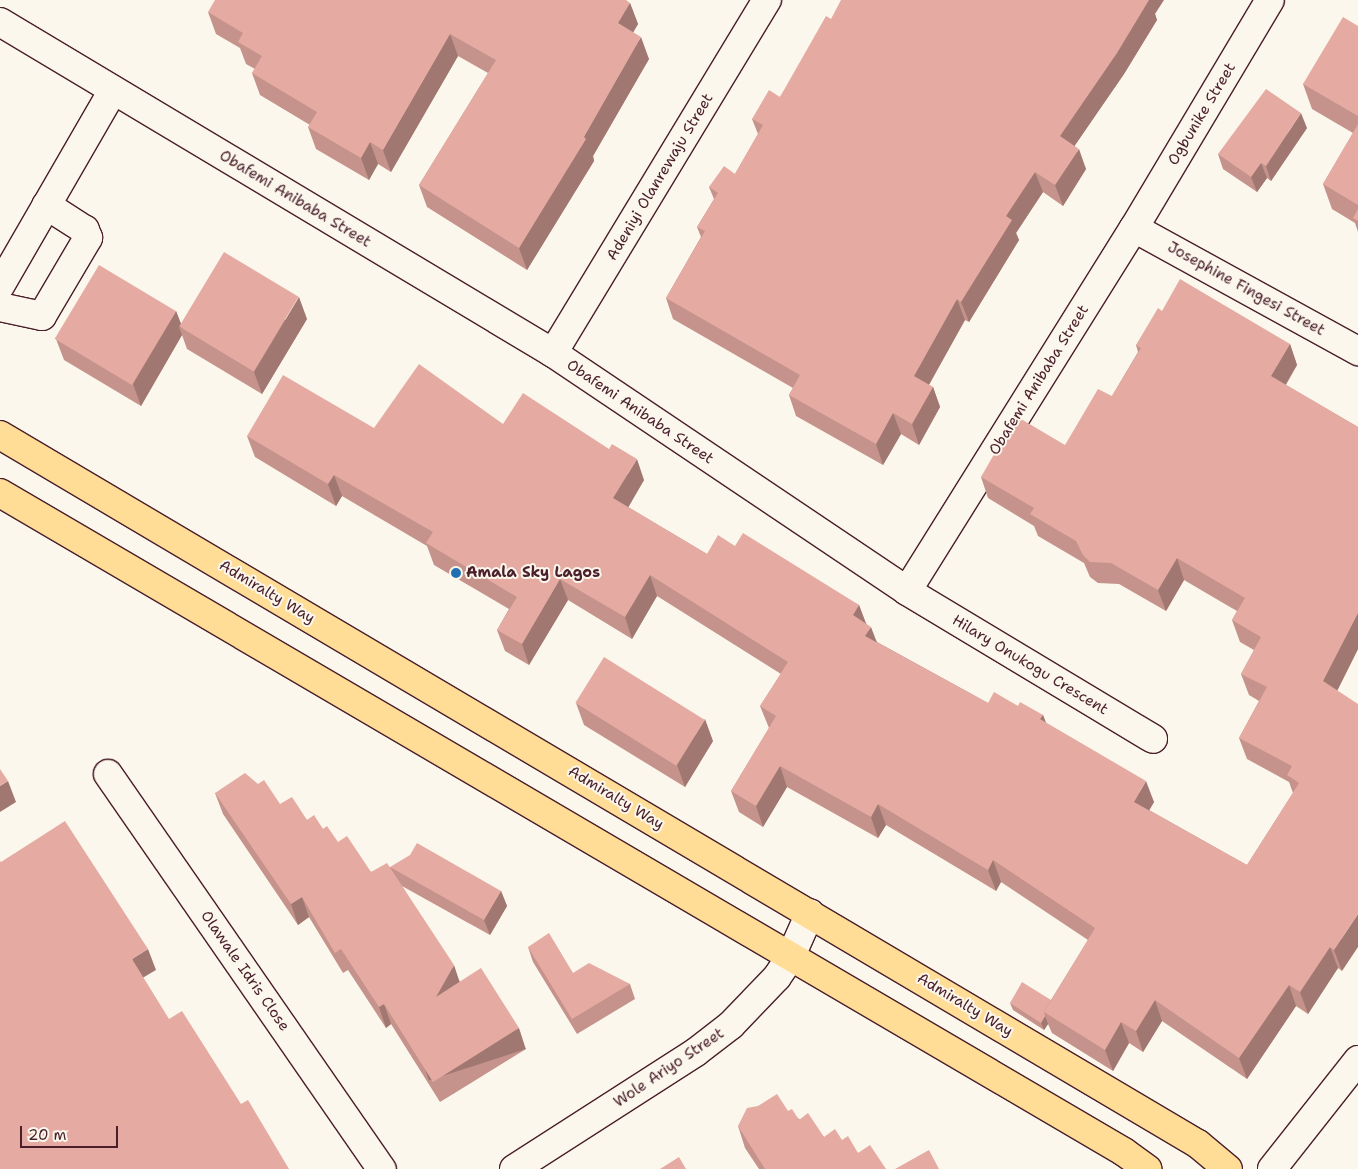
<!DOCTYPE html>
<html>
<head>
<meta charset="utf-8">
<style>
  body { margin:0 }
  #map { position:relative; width:1358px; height:1169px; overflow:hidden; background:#fbf7ec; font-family:"Shantell Sans",sans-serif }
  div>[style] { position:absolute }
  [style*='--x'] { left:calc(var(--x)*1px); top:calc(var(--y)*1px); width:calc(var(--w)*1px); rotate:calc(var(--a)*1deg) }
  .roads { filter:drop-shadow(1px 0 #4a1f2b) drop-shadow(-1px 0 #4a1f2b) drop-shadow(0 1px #4a1f2b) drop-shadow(0 -1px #4a1f2b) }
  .minor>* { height:28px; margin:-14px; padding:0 14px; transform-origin:14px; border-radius:14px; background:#fbf7ec }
  .major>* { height:28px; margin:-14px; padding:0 14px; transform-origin:14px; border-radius:14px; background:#ffdd96 }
  .wall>* { inset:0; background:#c5938b }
  .shaded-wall>* { inset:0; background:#a07871; transform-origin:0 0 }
  .building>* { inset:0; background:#e5aba2; transform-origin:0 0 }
  .dots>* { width:14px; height:14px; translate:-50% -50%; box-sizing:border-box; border:2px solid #fbf7ec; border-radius:50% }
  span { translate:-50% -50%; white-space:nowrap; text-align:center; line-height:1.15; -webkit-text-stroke:4px #fbf7ec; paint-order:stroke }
  .street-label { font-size:15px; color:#4a1f2b }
  .poi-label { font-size:15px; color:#4a1f2b; font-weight:700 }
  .left { translate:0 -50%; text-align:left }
  .scale { position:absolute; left:20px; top:1126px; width:98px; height:22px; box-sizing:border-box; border:2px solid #4a1f2b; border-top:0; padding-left:6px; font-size:15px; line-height:18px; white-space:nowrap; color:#4a1f2b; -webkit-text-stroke:4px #fbf7ec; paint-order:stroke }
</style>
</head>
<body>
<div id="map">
  <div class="roads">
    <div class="minor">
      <div style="--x:0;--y:22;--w:644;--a:30.9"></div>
      <div style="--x:553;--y:353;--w:427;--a:33.9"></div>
      <div style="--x:907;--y:591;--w:428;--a:-58"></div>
      <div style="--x:1134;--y:228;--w:265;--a:-59.2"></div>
      <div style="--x:1134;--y:228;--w:256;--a:28.8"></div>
      <div style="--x:0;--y:286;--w:226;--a:-60"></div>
      <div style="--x:0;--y:307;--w:43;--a:12.1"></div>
      <div style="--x:42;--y:316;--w:91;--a:-59.5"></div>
      <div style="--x:88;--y:238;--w:9;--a:-111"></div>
      <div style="--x:85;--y:230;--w:46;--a:-147.3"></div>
      <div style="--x:553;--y:353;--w:413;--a:-58.8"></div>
      <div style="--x:907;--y:591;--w:287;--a:31"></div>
      <div style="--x:108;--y:774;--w:481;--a:55.3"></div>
      <div style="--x:514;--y:1169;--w:216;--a:-32.7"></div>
      <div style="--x:696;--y:1052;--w:44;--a:-37.6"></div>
      <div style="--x:731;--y:1025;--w:66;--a:-46.2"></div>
      <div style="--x:777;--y:977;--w:23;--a:-56"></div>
      <div style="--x:790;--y:958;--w:49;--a:-66"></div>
      <div style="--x:1272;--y:1169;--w:139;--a:-51.7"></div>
    </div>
    <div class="major">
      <div style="--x:0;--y:435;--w:1392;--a:30.62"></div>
      <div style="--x:1198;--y:1144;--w:39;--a:40"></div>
      <div style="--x:0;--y:493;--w:1303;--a:30.38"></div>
      <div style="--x:1124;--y:1152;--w:29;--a:36"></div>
    </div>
  </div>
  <div class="wall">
    <div style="clip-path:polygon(630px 3px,638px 24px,633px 32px,649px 59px,593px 156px,594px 161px,527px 270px,427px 207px,419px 185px,488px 73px,458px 56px,391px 172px,378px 164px,369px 180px,316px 149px,308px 127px,310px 125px,260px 95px,252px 73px,255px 69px,246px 64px,240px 48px,216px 34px,208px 12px)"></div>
    <div style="clip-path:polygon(1155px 14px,1157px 20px,1124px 74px,1074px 146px,1086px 169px,1063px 206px,1043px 192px,1016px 233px,1019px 240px,969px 322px,965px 320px,929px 385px,933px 387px,940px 407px,919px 445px,901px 434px,883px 465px,796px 416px,789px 395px,793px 388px,673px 319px,666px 298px,701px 237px,697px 227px,714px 199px,709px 187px,735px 174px,758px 134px,752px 119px,780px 97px,831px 19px)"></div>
    <div style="clip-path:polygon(1358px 26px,1358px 232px,1355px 223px,1332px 209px,1323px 184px,1353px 133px,1312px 109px,1303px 84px)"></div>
    <div style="clip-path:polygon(1307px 128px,1271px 181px,1267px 178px,1257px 192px,1223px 169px,1218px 154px)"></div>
    <div style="clip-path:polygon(176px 311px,181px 324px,307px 319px,262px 394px,187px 349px,182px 335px,141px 406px,64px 360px,56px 339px)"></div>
    <div style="clip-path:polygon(1162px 311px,1290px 344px,1297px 365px,1286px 385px,1358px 427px,1358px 649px,1337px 691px,1342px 971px,1338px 968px,1308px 1014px,1296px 1006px,1247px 1079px,1162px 1021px,1143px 1052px,1129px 1043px,1113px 1071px,1052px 1033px,1048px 1024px,1044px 1030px,1013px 1010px,1010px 1003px,1051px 1000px,1088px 940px,1001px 882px,996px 891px,886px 825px,878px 838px,787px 787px,763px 827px,739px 812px,731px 791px,769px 728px,760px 706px,781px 674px,657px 596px,632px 639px,568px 600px,529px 665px,505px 651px,497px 630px,509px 609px,434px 565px,427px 546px,342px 496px,336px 506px,255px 457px,247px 436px,374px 428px,503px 424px,644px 480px,628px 507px,707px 554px,735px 546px,859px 605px,866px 623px,877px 642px,988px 703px,1018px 706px,1043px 715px,1046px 723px,1154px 802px,1149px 810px,1247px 865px,1293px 793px,1289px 782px,1247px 759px,1239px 738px,1259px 701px,1249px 695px,1241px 674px,1254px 650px,1240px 642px,1232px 620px,1237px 611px,1184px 580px,1166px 611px,1119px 584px,1098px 583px,1090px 577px,1084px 563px,1038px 536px,1034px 526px,988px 498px,981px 477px,1065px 445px,1112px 396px,1138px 352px,1136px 345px)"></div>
    <div style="clip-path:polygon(576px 703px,713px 741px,685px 787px,584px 725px)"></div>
    <div style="clip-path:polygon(215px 793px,280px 804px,323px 829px,371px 872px,390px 867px,501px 891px,507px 906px,490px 935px,402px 886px,460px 982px,526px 1049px,440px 1102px,391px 1024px,386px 1028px,348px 970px,343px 973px,309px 917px,298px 925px,223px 814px)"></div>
    <div style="clip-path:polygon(528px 947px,573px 973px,630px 984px,635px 999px,577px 1034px,533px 962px)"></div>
    <div style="clip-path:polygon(788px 1111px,824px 1137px,842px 1140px,858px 1153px,886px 1169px,759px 1169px,745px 1148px,738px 1126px)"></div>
  </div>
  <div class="shaded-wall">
    <div style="clip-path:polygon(1146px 0,1164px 0,1155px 14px,1157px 20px,1124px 74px,1067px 157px,1060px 136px)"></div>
    <div style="clip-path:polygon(630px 3px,638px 24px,626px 45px,618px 23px)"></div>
    <div style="clip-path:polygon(450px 34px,458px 56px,391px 172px,383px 150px)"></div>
    <div style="clip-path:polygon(641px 37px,649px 59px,593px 156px,594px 161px,527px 270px,519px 248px)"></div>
    <div style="clip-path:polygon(1301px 113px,1307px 128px,1271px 181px,1266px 166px)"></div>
    <div style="clip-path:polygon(370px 142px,378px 164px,369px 180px,361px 158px)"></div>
    <div style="clip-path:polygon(1079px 149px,1086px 169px,1063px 206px,1055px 185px)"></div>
    <div style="clip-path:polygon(1261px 163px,1267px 178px,1257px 192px,1251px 177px)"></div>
    <div style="clip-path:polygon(1035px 172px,1043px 192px,1016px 233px,1019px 240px,969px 322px,961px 302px,1006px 216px)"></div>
    <div style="clip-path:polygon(299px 297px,307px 319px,262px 394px,254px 372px)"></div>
    <div style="clip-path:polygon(957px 299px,965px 320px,922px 397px,914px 376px)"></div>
    <div style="clip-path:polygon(176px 311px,183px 329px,179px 327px,182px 335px,141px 406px,133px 384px)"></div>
    <div style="clip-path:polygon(1290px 344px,1297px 365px,1278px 397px,1271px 376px)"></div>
    <div style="clip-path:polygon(933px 387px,940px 407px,919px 445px,912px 424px)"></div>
    <div style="clip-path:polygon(893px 413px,901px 434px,883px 465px,876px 444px)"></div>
    <div style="clip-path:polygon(637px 459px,644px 480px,621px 520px,613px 498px)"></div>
    <div style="clip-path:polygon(334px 475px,342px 496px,336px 506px,328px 484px)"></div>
    <div style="clip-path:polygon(1177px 558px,1184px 580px,1166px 611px,1158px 590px)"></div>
    <div style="clip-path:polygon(650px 575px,657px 596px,632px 639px,625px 617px)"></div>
    <div style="clip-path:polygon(560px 579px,568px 600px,529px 665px,522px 644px)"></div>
    <div style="clip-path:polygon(859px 605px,867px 627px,853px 615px)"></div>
    <div style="clip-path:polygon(1358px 613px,1358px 649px,1331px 703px,1323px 681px)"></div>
    <div style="clip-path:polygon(871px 627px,879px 648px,865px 636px)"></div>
    <div style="clip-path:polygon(1043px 715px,1051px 736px,1040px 719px)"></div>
    <div style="clip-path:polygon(705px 719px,713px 741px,685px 787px,677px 765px)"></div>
    <div style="clip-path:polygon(780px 766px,787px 787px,763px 827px,756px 806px)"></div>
    <div style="clip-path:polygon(8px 781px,16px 802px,0 812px,0 786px)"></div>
    <div style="clip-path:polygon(1146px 781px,1154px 802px,1142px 823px,1134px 802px)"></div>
    <div style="clip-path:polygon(878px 804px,886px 825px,878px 838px,871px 817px)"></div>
    <div style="clip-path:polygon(993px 860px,1001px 882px,996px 891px,988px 870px)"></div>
    <div style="clip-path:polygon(501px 891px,507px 906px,490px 935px,484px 920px)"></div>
    <div style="clip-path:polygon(302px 897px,309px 917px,298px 925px,291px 904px)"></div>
    <div style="clip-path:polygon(1358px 914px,1358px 947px,1342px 971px,1334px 950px)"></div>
    <div style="clip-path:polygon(1330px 947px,1338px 968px,1308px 1014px,1300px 992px)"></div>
    <div style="clip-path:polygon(148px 949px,156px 970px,139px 980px,132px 959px)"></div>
    <div style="clip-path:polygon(454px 965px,461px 986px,436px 997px)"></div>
    <div style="clip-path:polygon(1289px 985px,1296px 1006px,1247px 1079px,1239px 1058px)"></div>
    <div style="clip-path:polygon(1155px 1000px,1162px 1021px,1143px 1052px,1136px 1031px)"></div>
    <div style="clip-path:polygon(384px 1004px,391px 1024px,386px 1028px,379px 1007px)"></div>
    <div style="clip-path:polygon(1045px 1016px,1048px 1024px,1044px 1030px,1041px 1023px)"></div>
    <div style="clip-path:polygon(1121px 1022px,1129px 1043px,1113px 1071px,1105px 1050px)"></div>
    <div style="left:519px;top:1028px;width:22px;height:102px;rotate:72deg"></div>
  </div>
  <div class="building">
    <div style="clip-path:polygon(215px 0,626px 0,630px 3px,618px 23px,641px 37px,584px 137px,586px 139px,519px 248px,419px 185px,496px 60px,450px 34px,383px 150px,370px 142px,361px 158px,308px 127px,317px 112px,252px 73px,262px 56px,238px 42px,243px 33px,208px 12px)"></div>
    <div style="clip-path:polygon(841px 0,1149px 0,1117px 53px,1060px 136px,1079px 149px,1055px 185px,1035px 172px,1006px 216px,1012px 220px,961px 302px,957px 299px,914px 376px,933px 387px,912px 424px,893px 413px,876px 444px,789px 395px,800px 375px,666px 298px,705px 231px,697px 227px,718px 193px,709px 187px,724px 166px,735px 174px,763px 125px,752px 119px,769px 90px,780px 97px,826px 16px,831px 19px)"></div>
    <div style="clip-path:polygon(1343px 17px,1358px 26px,1358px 116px,1303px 84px)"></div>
    <div style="clip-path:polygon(1266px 89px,1301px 113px,1266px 166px,1261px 163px,1251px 177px,1218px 154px)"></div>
    <div style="clip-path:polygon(1358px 124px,1358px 205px,1323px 184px)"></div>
    <div style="clip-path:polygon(1358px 209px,1358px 221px,1353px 218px)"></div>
    <div style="left:224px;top:252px;width:87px;height:87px;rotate:31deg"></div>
    <div style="left:99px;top:265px;width:90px;height:86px;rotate:31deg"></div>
    <div style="clip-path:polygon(1180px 279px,1290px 344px,1271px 376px,1358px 427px,1358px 613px,1323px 681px,1358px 704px,1358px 914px,1334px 950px,1330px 947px,1300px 992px,1289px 985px,1239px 1058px,1155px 1000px,1136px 1031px,1121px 1022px,1105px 1050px,1044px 1012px,1095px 928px,993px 860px,988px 870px,878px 804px,871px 817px,780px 766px,756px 806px,731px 791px,776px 716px,760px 706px,788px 662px,650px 575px,625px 617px,560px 579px,522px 644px,497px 630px,517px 597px,426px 543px,433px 532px,334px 475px,328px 484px,247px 436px,283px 375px,374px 428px,419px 364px,503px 424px,523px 393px,609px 449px,612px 444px,637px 459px,613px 498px,707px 554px,718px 535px,735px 546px,743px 533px,859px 605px,853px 615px,871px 627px,865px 636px,988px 703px,994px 692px,1018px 706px,1020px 702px,1043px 715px,1040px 719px,1146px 781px,1134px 802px,1247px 865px,1299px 783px,1287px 775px,1292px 766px,1239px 738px,1267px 687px,1241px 674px,1261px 637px,1232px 620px,1245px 598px,1177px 558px,1158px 590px,1111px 563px,1090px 562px,1083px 555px,1076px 541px,1030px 514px,1034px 508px,981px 477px,1016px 416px,1065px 445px,1098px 389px,1112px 396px,1141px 348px,1136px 345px,1158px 308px,1162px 311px)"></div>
    <div style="left:604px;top:657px;width:119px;height:54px;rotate:32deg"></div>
    <div style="clip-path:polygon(0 769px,8px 781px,0 786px)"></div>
    <div style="clip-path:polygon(245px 773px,258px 784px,264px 780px,280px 804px,292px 797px,307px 820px,314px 815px,323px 829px,327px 826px,338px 842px,347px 836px,371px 872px,387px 863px,454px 965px,436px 997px,481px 968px,519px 1028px,433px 1082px,384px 1004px,379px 1007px,341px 949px,335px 953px,302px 897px,291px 904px,215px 793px)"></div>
    <div style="clip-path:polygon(65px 821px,148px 949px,132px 959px,169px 1019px,182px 1011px,241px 1104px,248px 1100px,289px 1169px,0 1169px,0 861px,1px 862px)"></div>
    <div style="clip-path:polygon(417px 843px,501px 891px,484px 920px,390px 867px,410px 855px)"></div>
    <div style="clip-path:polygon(549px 933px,573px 973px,589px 963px,630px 984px,572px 1019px,528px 947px)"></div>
    <div style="clip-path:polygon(1022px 982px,1051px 1000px,1044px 1012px,1045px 1016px,1041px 1023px,1010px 1003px)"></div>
    <div style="clip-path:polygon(777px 1094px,788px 1111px,792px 1109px,799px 1120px,808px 1113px,824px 1137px,835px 1129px,842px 1140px,848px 1136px,858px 1153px,870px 1145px,886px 1169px,765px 1169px,738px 1126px,747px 1108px,758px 1106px)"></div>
    <div style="clip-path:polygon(929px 1150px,939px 1169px,895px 1169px)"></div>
    <div style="clip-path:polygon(679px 1157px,686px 1169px,660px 1169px)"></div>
  </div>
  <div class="dots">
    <div style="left:456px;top:573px;background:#1f6fb2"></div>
  </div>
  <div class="street-label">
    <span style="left:1202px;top:114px;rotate:-59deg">Ogbunike Street</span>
    <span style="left:660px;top:177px;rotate:-59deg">Adeniyi Olanrewaju Street</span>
    <span style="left:295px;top:199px;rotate:31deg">Obafemi Anibaba Street</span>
    <span style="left:1246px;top:289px;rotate:29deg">Josephine Fingesi Street</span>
    <span style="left:1039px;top:380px;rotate:-58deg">Obafemi Anibaba Street</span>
    <span style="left:640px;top:412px;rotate:34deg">Obafemi Anibaba Street</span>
    <span style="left:267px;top:592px;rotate:31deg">Admiralty Way</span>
    <span style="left:1030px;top:665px;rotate:31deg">Hilary Onukogu Crescent</span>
    <span style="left:616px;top:798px;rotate:31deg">Admiralty Way</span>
    <span style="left:245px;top:971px;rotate:55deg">Olawale Idris Close</span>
    <span style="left:965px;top:1005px;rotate:31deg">Admiralty Way</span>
    <span style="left:669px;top:1068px;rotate:-34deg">Wole Ariyo Street</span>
  </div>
  <div class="poi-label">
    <span class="left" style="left:466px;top:573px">Amala Sky Lagos</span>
  </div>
  <div class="scale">20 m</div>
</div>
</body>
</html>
